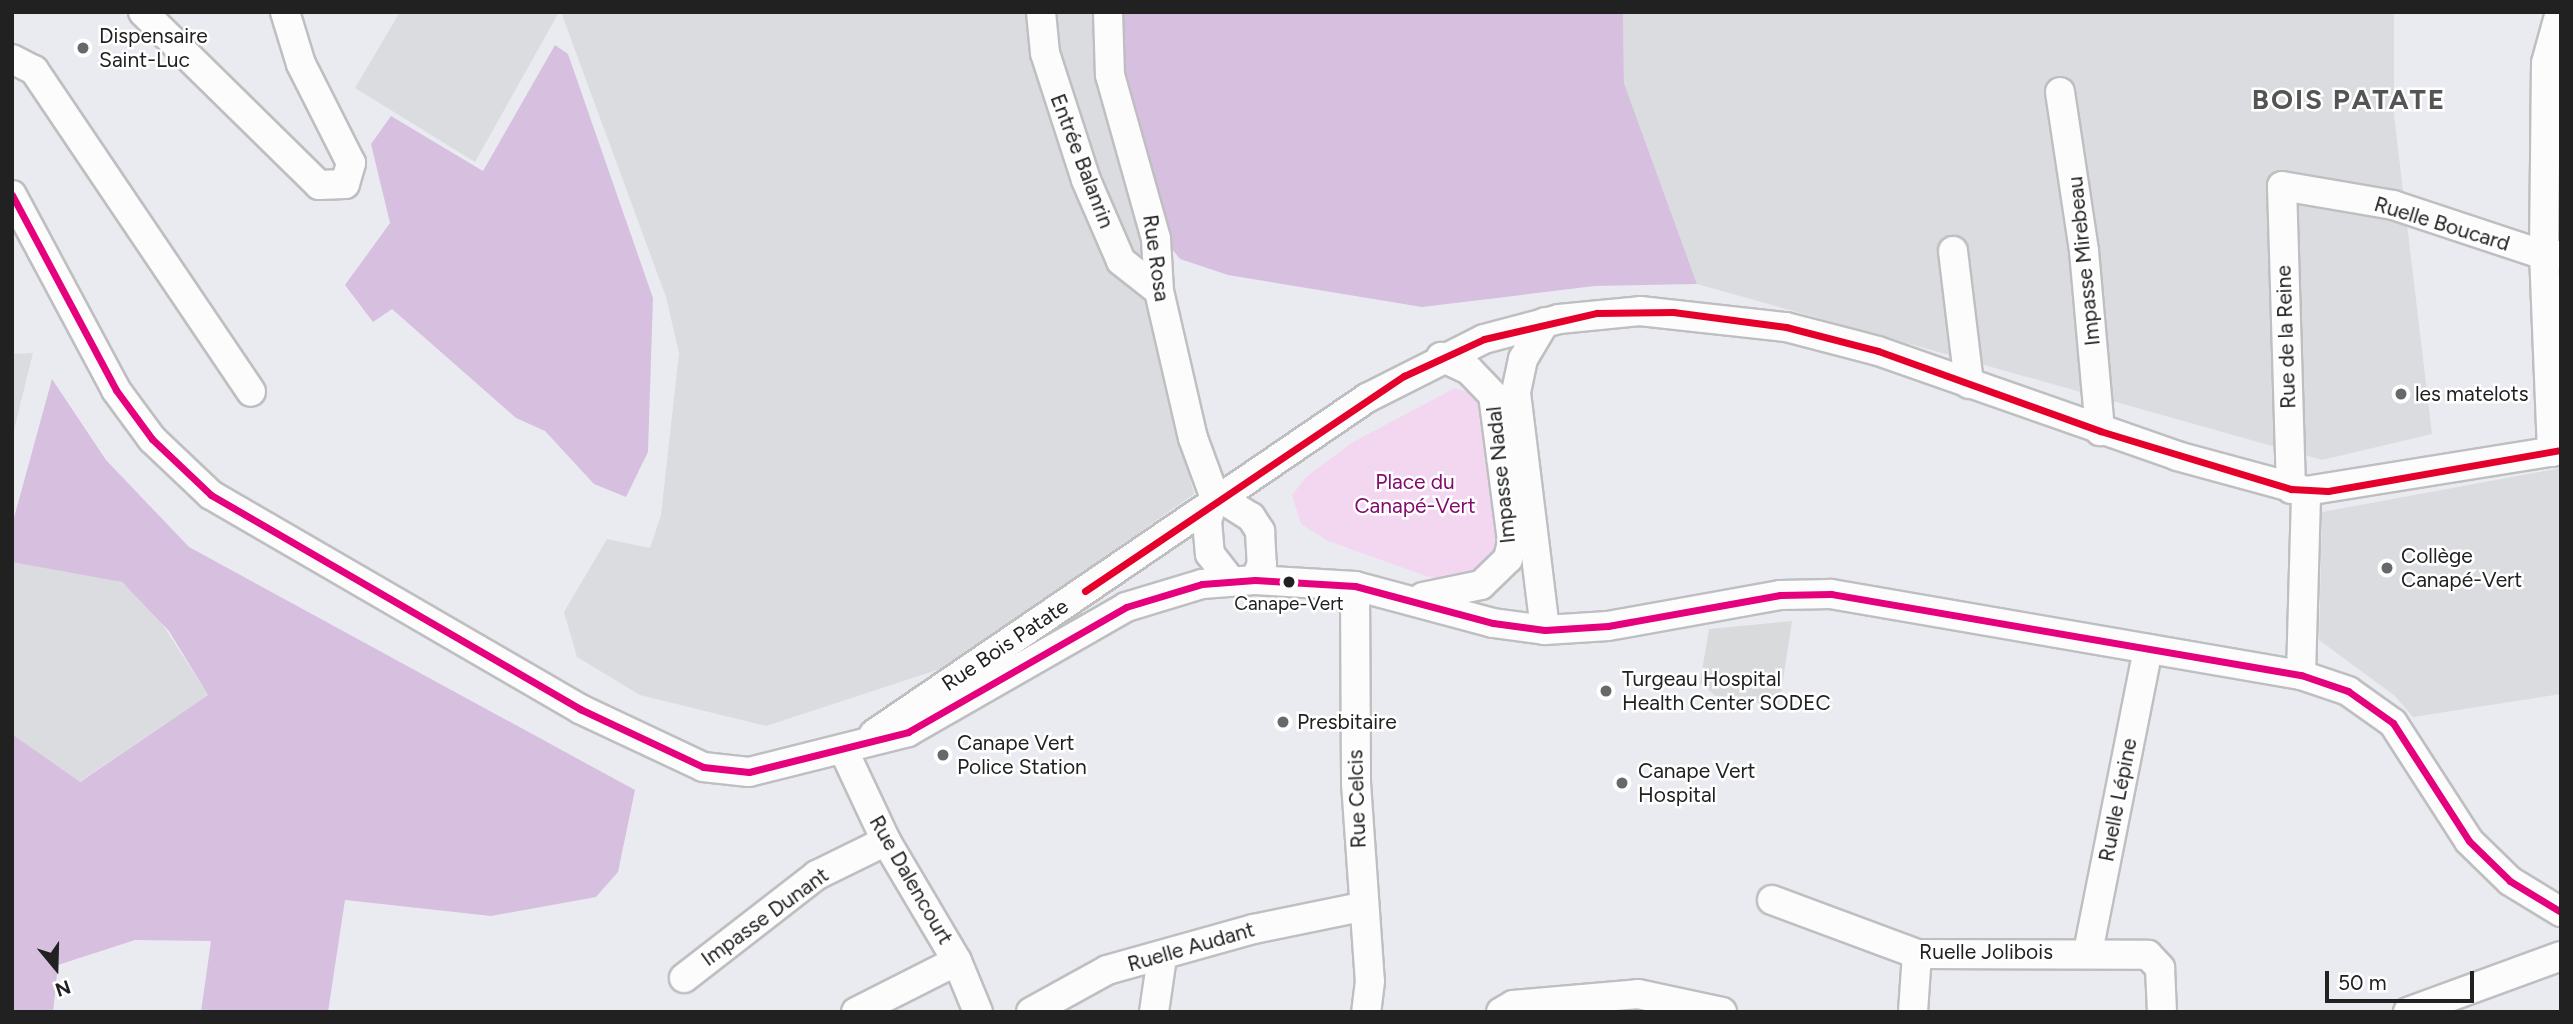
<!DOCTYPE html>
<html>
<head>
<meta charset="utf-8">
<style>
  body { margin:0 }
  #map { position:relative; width:2573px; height:1024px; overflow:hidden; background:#eaebf0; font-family:Figtree,sans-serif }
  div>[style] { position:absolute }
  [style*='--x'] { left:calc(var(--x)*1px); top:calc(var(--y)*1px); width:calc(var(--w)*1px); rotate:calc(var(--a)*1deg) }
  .residential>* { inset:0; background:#dbdcdf }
  .forest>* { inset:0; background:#d7c0df }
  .park>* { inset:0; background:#f3d7f1 }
  .parking>* { inset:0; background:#d9dadc }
  .roads { filter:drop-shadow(2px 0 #bfbfc1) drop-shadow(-2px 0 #bfbfc1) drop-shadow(0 2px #bfbfc1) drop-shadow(0 -2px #bfbfc1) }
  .minor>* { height:28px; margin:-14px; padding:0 14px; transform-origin:14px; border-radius:14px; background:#fcfcfd }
  .bus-1>* { height:7px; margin:-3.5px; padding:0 3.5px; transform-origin:3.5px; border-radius:3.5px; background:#e5007d }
  .bus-2>* { height:7px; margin:-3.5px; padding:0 3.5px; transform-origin:3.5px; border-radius:3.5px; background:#e4002b }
  .dots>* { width:19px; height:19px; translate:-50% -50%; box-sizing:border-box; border:4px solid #fff; border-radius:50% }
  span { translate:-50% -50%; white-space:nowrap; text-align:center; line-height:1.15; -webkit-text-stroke:5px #fff; paint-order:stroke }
  .bus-label { font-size:19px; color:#212121 }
  .poi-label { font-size:21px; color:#212121 }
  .left { translate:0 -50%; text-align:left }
  .street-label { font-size:21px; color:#212121 }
  .park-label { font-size:21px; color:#850a6d }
  .district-label { font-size:28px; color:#545454; font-weight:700; letter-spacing:2px }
  .frame { position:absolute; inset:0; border:14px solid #212121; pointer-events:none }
  .north { position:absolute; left:21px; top:933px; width:70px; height:70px; -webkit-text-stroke:5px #fff; paint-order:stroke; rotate:161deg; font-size:19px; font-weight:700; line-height:28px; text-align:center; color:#212121 }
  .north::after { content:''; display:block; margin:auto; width:24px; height:32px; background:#212121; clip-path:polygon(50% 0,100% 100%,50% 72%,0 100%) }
  .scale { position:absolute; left:2325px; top:971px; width:149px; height:32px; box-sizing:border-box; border:4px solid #212121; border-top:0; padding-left:9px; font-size:21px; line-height:24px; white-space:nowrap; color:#212121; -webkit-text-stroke:5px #fff; paint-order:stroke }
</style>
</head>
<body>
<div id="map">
  <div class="residential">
    <div style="clip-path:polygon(400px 12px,558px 14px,475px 162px,355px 88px)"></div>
    <div style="clip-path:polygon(561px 12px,1101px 12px,1176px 427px,1194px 494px,949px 666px,766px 726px,640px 695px,577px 657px,564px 612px,607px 539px,650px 548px,661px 515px,679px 353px,666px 297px)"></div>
    <div style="clip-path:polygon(1623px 12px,2394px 12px,2394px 115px,2432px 434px,2322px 460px,1697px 284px,1624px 83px)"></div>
    <div style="clip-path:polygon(33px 353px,12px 438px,12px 354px)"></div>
    <div style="clip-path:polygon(2561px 468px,2561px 694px,2413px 717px,2395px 696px,2319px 640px,2322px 512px)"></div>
    <div style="clip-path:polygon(12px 554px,121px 582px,150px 605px,208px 695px,79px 782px,12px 734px)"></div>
  </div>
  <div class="forest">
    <div style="clip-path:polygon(1101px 12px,1623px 12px,1624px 83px,1697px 284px,1595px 286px,1422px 307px,1228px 275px,1180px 259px,1141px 211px)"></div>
    <div style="clip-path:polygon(555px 45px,568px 54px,653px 298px,648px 452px,626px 497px,594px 484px,545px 431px,516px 418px,392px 309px,373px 322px,345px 285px,390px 223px,371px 144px,391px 116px,483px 171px)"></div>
    <div style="clip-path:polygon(52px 379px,106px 460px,189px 547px,635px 790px,618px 872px,596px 897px,491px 916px,345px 900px,328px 1012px,201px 1012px,211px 941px,135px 940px,58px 965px,53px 1012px,12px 1012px,12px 734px,80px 782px,208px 695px,169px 631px,122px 582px,12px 562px,12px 525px)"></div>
  </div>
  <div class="park">
    <div style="clip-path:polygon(1455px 388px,1471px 393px,1479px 404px,1496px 541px,1490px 564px,1455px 582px,1426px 576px,1328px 541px,1301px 524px,1292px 495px,1307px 476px,1353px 442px)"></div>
  </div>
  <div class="parking">
    <div style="clip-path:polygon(1792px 621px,1779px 706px,1717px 697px,1700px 683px,1709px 629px)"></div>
  </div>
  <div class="roads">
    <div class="minor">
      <div style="--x:143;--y:12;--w:247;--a:44.5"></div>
      <div style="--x:319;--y:185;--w:26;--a:-2"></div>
      <div style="--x:345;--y:184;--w:22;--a:-74"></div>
      <div style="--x:351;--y:163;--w:111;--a:-116.8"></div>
      <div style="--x:301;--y:64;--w:54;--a:-107.1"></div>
      <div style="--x:1041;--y:12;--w:41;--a:84.4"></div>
      <div style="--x:1045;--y:53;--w:133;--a:72.1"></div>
      <div style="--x:1086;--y:180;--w:88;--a:66.6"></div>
      <div style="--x:1121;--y:261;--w:48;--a:38.3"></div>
      <div style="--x:1108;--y:12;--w:63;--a:88.2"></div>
      <div style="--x:1110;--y:75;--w:170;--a:74.3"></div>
      <div style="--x:1156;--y:239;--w:52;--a:86.7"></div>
      <div style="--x:1159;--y:291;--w:151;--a:77"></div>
      <div style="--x:1193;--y:438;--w:67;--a:69.9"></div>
      <div style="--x:12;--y:59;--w:25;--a:27"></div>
      <div style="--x:34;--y:70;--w:388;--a:56"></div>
      <div style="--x:2060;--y:92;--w:161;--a:81.4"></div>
      <div style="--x:2084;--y:251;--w:181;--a:84.9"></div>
      <div style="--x:12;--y:195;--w:221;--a:61.9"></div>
      <div style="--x:116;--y:390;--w:61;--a:53.7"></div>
      <div style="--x:152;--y:439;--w:81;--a:43.5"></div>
      <div style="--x:211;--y:495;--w:427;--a:30.1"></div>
      <div style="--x:580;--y:709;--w:136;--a:25.2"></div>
      <div style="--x:703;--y:767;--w:46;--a:6.2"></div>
      <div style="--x:749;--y:772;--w:164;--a:-14.1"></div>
      <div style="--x:908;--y:732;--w:251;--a:-29.8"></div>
      <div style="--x:1126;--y:607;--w:79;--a:-16.8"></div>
      <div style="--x:1202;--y:584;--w:53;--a:-4.3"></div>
      <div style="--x:1255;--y:580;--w:100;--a:3.4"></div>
      <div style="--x:1355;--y:586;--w:143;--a:15"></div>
      <div style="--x:1493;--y:623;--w:52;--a:7.7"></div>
      <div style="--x:1545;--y:630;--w:63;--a:-3.6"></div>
      <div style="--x:1608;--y:626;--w:175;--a:-10.2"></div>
      <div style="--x:1780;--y:595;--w:51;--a:-1.1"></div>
      <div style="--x:1831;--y:594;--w:477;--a:9.8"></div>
      <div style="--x:2301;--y:675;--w:50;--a:18.8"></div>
      <div style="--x:2348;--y:691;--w:55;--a:35.4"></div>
      <div style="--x:2393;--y:723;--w:140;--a:57.2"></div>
      <div style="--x:2469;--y:841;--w:57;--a:44.3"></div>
      <div style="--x:2510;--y:881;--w:60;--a:31.3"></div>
      <div style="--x:1953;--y:251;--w:134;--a:83.1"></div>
      <div style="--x:1545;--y:322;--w:43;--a:120.7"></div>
      <div style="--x:1523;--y:359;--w:35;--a:102"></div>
      <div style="--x:1516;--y:393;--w:239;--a:83"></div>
      <div style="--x:2552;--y:452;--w:197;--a:-92.3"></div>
      <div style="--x:2544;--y:255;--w:192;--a:-89.4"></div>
      <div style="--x:2546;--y:63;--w:53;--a:-74.6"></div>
      <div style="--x:2291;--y:489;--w:303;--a:-91.7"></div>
      <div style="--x:2282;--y:186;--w:113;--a:9.7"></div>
      <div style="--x:2393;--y:205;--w:159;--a:18.3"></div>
      <div style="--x:2544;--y:255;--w:17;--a:0"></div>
      <div style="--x:1222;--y:499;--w:34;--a:32"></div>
      <div style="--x:1251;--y:517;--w:17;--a:57"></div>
      <div style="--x:1260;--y:531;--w:33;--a:87"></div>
      <div style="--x:1262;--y:564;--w:17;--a:114"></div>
      <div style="--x:1212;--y:505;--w:17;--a:107"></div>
      <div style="--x:1207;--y:521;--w:33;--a:85"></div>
      <div style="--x:1210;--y:554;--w:34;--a:52"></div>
      <div style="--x:1355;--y:586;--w:197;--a:89.7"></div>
      <div style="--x:1356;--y:783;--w:198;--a:86"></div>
      <div style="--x:1370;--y:981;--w:31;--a:97"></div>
      <div style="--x:1423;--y:597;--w:59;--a:-11.7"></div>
      <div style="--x:1481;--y:585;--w:37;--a:-44"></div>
      <div style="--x:1508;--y:559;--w:18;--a:-77"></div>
      <div style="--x:1512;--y:541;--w:147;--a:-97.4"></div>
      <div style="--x:1493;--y:395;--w:35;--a:-134"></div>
      <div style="--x:1469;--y:370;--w:31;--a:-155"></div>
      <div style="--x:2301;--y:675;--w:184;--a:-88.4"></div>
      <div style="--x:874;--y:734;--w:597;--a:-34.28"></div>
      <div style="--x:1367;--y:398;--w:131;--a:-26.8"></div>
      <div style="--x:1484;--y:339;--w:78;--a:-14.9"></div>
      <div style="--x:1559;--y:319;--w:81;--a:-5.6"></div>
      <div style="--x:1640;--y:311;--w:147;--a:6.3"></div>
      <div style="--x:1786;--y:327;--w:95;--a:14.6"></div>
      <div style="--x:1878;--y:351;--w:317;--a:19.3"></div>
      <div style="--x:2177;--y:456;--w:134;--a:15.2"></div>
      <div style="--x:2306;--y:491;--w:258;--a:-9.1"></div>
      <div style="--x:843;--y:749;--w:102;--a:64.9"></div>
      <div style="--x:886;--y:841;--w:139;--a:59.4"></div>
      <div style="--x:957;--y:961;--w:55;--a:67.6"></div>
      <div style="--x:1772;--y:900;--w:155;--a:20.4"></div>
      <div style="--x:1917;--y:954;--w:231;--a:0.2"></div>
      <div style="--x:2148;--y:955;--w:18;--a:47"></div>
      <div style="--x:2160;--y:968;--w:44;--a:87.4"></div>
      <div style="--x:2088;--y:952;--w:309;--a:-78.8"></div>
      <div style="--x:684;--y:978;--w:168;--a:-37.8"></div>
      <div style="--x:817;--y:875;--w:77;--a:-26.2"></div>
      <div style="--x:856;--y:1012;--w:113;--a:-26.8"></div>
      <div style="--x:1031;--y:1012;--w:87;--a:-28.9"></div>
      <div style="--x:1107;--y:970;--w:153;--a:-15.6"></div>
      <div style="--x:1254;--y:929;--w:109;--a:-11.6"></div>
      <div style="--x:1154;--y:1012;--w:56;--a:-81.7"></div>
      <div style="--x:1501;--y:1012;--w:14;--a:-30"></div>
      <div style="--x:1513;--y:1005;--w:125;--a:-5"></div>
      <div style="--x:1638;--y:994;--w:86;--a:12.1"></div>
      <div style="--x:1913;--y:1012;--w:58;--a:-86.1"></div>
      <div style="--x:2408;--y:1012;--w:163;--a:-20.1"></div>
    </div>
  </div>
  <div class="bus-1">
    <div style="--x:12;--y:195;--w:221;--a:61.9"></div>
    <div style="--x:116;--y:390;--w:61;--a:53.7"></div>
    <div style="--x:152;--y:439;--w:81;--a:43.5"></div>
    <div style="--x:211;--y:495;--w:427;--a:30.1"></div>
    <div style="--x:580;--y:709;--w:136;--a:25.2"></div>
    <div style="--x:703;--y:767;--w:46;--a:6.2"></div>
    <div style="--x:749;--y:772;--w:164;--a:-14.1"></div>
    <div style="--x:908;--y:732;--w:251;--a:-29.8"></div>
    <div style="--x:1126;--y:607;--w:79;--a:-16.8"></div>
    <div style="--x:1202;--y:584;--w:53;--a:-4.3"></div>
    <div style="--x:1255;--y:580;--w:100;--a:3.4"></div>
    <div style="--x:1355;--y:586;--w:143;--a:15"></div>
    <div style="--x:1493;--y:623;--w:52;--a:7.7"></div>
    <div style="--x:1545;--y:630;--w:63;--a:-3.6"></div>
    <div style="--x:1608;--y:626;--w:175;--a:-10.2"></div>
    <div style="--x:1780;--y:595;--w:51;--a:-1.1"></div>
    <div style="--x:1831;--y:594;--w:477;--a:9.8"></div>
    <div style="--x:2301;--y:675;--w:50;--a:18.8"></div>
    <div style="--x:2348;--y:691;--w:55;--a:35.4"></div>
    <div style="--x:2393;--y:723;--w:140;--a:57.2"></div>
    <div style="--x:2469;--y:841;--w:57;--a:44.3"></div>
    <div style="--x:2510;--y:881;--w:60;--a:31.3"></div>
  </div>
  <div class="bus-2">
    <div style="--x:1085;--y:591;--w:385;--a:-34"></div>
    <div style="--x:1404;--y:376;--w:88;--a:-24.8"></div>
    <div style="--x:1484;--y:339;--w:116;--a:-13"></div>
    <div style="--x:1597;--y:313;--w:76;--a:-0.8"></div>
    <div style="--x:1673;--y:312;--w:114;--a:7.6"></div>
    <div style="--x:1786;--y:327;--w:95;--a:14.6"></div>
    <div style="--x:1878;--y:351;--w:236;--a:19.8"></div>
    <div style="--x:2100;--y:431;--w:200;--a:16.9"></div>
    <div style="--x:2291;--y:489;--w:37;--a:3"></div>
    <div style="--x:2328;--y:491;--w:237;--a:-10"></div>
  </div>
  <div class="dots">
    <div style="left:83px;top:48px;background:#676869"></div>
    <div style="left:2401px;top:394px;background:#676869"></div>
    <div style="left:2387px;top:568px;background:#676869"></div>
    <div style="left:1289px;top:582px;background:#212121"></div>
    <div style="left:1606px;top:691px;background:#676869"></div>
    <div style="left:1283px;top:722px;background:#676869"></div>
    <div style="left:943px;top:755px;background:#676869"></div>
    <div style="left:1622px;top:783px;background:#676869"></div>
  </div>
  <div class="bus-label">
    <span style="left:1289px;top:604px">Canape-Vert</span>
  </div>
  <div class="poi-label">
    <span class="left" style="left:99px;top:48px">Dispensaire<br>Saint-Luc</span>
    <span class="left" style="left:2415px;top:394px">les matelots</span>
    <span class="left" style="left:2401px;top:568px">Collège<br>Canapé-Vert</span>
    <span class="left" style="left:1622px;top:691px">Turgeau Hospital<br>Health Center SODEC</span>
    <span class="left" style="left:1297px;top:722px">Presbitaire</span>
    <span class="left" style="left:957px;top:755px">Canape Vert<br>Police Station</span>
    <span class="left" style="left:1638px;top:783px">Canape Vert<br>Hospital</span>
  </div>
  <div class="street-label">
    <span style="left:1082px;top:161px;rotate:69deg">Entrée Balanrin</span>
    <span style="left:2442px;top:224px;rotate:17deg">Ruelle Boucard</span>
    <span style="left:1156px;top:258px;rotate:82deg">Rue Rosa</span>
    <span style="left:2084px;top:261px;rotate:-96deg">Impasse Mirebeau</span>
    <span style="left:2286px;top:337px;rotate:-92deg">Rue de la Reine</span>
    <span style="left:1501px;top:475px;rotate:-96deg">Impasse Nadal</span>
    <span style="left:1005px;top:645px;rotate:-34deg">Rue Bois Patate</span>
    <span style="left:1357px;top:799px;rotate:-92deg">Rue Celcis</span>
    <span style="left:2118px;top:800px;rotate:-79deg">Ruelle Lépine</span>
    <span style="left:911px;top:880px;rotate:60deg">Rue Dalencourt</span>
    <span style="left:765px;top:917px;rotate:-36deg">Impasse Dunant</span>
    <span style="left:1191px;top:947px;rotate:-16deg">Ruelle Audant</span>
    <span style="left:1986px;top:952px">Ruelle Jolibois</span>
  </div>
  <div class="park-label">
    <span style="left:1415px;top:494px">Place du<br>Canapé-Vert</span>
  </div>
  <div class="district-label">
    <span style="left:2349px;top:99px">BOIS PATATE</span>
  </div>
  <div class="frame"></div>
  <div class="north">N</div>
  <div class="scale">50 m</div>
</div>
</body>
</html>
